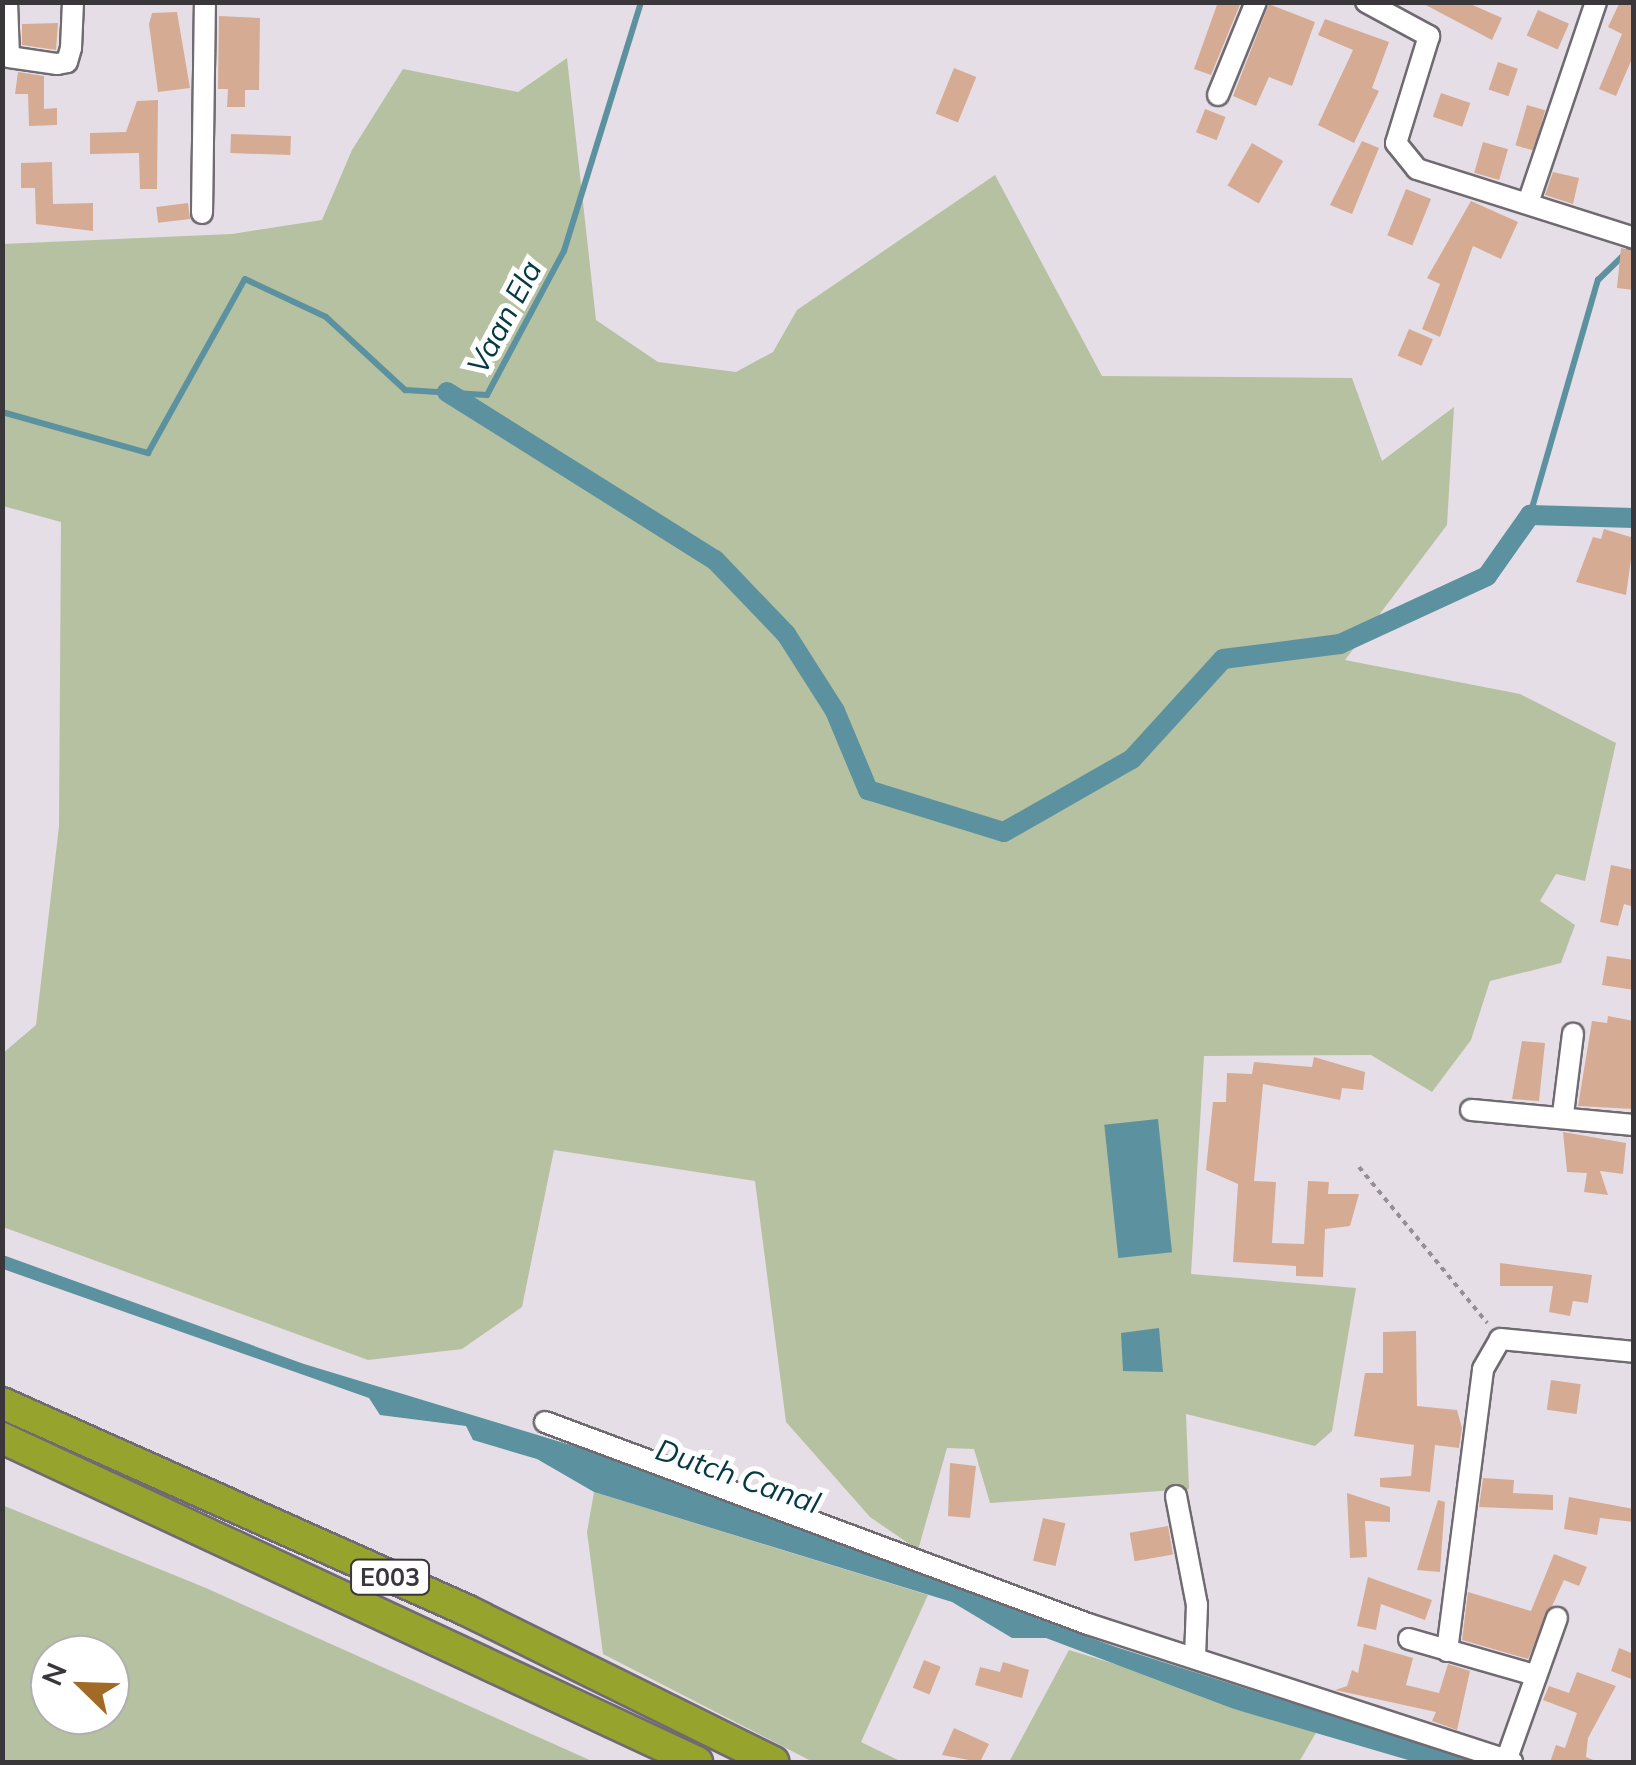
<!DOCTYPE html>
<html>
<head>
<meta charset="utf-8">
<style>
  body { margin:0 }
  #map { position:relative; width:1636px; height:1765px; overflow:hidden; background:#e6dee6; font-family:Mulish,sans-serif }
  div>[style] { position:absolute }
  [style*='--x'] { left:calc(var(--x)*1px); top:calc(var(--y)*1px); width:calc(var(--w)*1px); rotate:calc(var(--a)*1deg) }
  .green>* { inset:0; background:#b6c1a1 }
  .water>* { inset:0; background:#5c929f; transform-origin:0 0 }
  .stream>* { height:6px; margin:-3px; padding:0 3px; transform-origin:3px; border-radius:3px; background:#5c929f }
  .canal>* { height:20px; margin:-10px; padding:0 10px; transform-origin:10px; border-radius:10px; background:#5c929f }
  .building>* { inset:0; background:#d6ab93; transform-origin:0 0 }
  .path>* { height:4px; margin-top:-2px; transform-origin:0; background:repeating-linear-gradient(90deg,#948f94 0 5px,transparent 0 10px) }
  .roads { filter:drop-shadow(2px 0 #706a71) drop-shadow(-2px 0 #706a71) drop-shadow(0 2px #706a71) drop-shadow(0 -2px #706a71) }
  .minor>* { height:20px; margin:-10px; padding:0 10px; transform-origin:10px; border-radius:10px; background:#fff }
  .highway>* { height:30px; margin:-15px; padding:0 15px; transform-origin:15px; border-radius:15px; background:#96a42d }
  span { translate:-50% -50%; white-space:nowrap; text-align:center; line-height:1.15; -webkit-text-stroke:10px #fff; paint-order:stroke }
  .shield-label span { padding:2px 8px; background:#fff; border:2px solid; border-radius:8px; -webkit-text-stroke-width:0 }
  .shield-label { font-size:25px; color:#3a373a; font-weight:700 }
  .water-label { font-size:30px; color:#053a44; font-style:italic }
  .frame { position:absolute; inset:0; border:5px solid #3a373a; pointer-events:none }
  .north { position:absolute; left:30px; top:1635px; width:100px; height:100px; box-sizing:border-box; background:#fff; border:2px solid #b0afb0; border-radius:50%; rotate:293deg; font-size:28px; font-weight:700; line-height:40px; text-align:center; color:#3a373a }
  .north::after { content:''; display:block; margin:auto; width:35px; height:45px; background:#a26a27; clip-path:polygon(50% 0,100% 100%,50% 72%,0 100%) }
</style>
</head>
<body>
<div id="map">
  <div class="green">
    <div style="clip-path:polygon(567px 58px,596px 320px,658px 362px,736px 372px,773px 352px,797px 310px,995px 175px,1102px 376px,1352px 378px,1382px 461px,1454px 407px,1447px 525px,1345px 660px,1520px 694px,1616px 743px,1585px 881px,1556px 874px,1540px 901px,1575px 925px,1561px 963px,1490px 981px,1471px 1040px,1432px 1092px,1371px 1055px,1204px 1056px,1191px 1274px,1356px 1288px,1332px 1431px,1315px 1446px,1186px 1414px,1189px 1489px,990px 1503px,974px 1449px,947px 1448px,918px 1550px,870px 1517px,786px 1422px,755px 1181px,554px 1150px,522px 1307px,462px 1349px,368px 1360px,3px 1227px,2px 1054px,36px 1025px,59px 826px,61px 522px,3px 506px,3px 244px,232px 234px,322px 220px,352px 150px,403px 69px,518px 92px)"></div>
    <div style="clip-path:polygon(594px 1492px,928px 1595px,861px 1742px,902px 1762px,813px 1762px,603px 1654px,587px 1532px)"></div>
    <div style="clip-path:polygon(evenodd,2px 1505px,206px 1588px,594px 1762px,3px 1762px,2px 1505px,110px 1655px,110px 1715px,50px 1715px,50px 1655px,110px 1655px)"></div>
    <div style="clip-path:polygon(1069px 1650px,1210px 1693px,1234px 1709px,1317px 1731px,1299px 1762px,1009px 1762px)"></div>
  </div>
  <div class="water">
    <div style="left:1158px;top:1119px;width:134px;height:54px;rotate:84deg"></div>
    <div style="clip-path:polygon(3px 1255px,304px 1364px,653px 1470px,1004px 1604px,1027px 1604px,1036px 1618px,1116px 1647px,1477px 1762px,1415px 1762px,1234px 1709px,1046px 1638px,1012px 1638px,952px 1602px,594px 1492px,537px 1459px,473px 1440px,466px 1426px,380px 1415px,369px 1398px,3px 1269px)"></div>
    <div style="clip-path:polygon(1159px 1328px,1163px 1372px,1123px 1371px,1121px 1333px)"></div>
  </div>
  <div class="stream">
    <div style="--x:2;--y:412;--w:152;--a:15.7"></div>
    <div style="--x:148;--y:453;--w:199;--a:-60.9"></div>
    <div style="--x:245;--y:279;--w:89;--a:25.1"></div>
    <div style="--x:326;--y:317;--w:108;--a:42.7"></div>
    <div style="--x:405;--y:390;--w:82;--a:3.5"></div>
    <div style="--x:487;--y:395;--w:163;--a:-61.9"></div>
    <div style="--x:564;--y:251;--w:261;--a:-72.8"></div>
    <div style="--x:1530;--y:515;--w:245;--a:-73.9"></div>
    <div style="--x:1598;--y:280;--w:50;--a:-44.2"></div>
  </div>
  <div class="canal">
    <div style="--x:447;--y:392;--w:316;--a:32.1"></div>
    <div style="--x:715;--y:560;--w:103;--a:46.2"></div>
    <div style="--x:786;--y:634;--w:91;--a:57.5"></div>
    <div style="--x:835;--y:711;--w:86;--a:67.3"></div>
    <div style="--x:868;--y:790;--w:142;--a:17.2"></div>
    <div style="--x:1004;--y:832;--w:147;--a:-29.7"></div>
    <div style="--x:1132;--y:759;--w:135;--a:-47.7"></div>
    <div style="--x:1223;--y:659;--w:118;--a:-7.3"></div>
    <div style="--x:1340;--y:644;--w:162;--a:-24.8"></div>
    <div style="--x:1487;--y:576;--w:75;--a:-54.8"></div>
    <div style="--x:1530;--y:515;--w:104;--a:1.7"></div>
  </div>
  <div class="building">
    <div style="clip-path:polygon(1218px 2px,1241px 2px,1211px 75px,1194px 69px)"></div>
    <div style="clip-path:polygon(1420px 2px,1466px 2px,1502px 18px,1492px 40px)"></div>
    <div style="clip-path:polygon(1620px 2px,1634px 2px,1634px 54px,1616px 96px,1599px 89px,1622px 34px,1608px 27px)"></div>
    <div style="clip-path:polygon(1269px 4px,1315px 22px,1292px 86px,1269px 77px,1256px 106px,1233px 96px)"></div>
    <div style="left:1538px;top:10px;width:34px;height:28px;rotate:24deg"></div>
    <div style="clip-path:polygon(177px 12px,190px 88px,158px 92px,149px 24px,152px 13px)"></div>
    <div style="clip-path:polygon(219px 16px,260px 18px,259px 90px,245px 90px,245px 107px,227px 107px,228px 89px,218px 89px)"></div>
    <div style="clip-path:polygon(1325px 19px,1389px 42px,1372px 88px,1379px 91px,1354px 143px,1318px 125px,1353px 50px,1318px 35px)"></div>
    <div style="clip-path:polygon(58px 23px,56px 50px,22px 45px,22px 24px)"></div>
    <div style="left:1498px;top:62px;width:21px;height:29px;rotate:19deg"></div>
    <div style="left:954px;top:68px;width:24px;height:49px;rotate:22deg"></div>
    <div style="clip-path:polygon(18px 72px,44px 76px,44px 109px,57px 108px,57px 125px,29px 126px,28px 94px,15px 94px)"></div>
    <div style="left:1441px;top:93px;width:31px;height:25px;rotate:19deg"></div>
    <div style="clip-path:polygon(158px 100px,157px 189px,140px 189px,139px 153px,90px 154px,90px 133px,126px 132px,137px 101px)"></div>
    <div style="left:1527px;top:105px;width:19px;height:42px;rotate:16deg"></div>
    <div style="left:1205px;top:109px;width:22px;height:25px;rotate:21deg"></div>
    <div style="left:231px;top:134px;width:60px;height:19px;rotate:2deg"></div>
    <div style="clip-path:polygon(1362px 141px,1379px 148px,1352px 214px,1330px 205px)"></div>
    <div style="left:1483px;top:142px;width:26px;height:32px;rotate:16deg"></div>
    <div style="left:1252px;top:143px;width:36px;height:49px;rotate:30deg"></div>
    <div style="clip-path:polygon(52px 162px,53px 204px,93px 203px,93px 231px,36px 224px,35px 188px,21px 188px,21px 163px)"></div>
    <div style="clip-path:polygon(1553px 172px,1579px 178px,1573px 204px,1545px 195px)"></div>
    <div style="left:1406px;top:189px;width:27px;height:50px;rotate:22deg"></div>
    <div style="clip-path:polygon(1471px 201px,1518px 222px,1501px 259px,1473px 246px,1440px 337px,1422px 329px,1440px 284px,1427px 278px)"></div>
    <div style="left:188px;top:203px;width:16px;height:32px;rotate:83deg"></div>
    <div style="clip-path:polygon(1621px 248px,1634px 251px,1634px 290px,1617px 288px)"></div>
    <div style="left:1409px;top:329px;width:26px;height:29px;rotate:23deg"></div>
    <div style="clip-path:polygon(1604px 529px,1634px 538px,1626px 595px,1576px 582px,1593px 537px,1601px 539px)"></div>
    <div style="clip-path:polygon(1611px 865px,1634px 870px,1634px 907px,1624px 904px,1618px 926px,1600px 922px)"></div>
    <div style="clip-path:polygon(1607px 956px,1634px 960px,1634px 990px,1602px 985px)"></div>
    <div style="clip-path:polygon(1608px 1016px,1634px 1021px,1634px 1109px,1578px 1106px,1592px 1021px,1607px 1023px)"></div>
    <div style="clip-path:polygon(1522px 1041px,1545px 1043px,1539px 1101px,1512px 1099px)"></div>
    <div style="clip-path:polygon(1314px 1057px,1365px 1072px,1363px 1090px,1342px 1088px,1340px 1100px,1263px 1084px,1254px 1181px,1276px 1182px,1272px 1243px,1304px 1244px,1308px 1181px,1329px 1182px,1328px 1194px,1359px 1194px,1350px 1226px,1325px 1229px,1323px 1277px,1296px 1276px,1296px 1266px,1233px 1262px,1238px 1184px,1206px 1170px,1213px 1102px,1226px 1102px,1227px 1073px,1252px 1074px,1254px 1062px,1312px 1067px)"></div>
    <div style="clip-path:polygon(1563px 1132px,1626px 1143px,1623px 1174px,1600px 1171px,1608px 1195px,1584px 1192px,1587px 1173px,1567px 1172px)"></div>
    <div style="clip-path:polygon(1500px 1263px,1592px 1275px,1588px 1303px,1573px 1301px,1570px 1316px,1549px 1312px,1553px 1286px,1500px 1286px)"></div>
    <div style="clip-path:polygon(1416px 1331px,1417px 1406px,1457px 1410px,1462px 1428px,1459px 1448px,1435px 1445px,1430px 1492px,1380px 1487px,1380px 1478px,1411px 1476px,1414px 1445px,1354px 1436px,1365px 1373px,1383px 1373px,1383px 1332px)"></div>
    <div style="left:1551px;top:1380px;width:30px;height:30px;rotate:8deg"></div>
    <div style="clip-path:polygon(950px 1463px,976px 1466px,970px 1518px,948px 1516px)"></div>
    <div style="clip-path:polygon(1483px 1478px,1514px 1480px,1513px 1493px,1553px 1495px,1553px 1510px,1479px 1507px)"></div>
    <div style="clip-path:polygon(1347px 1493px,1390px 1507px,1390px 1522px,1365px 1521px,1367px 1557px,1350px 1558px)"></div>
    <div style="clip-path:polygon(1569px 1497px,1634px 1509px,1634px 1522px,1600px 1518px,1597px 1535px,1564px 1529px)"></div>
    <div style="clip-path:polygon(1438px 1500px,1445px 1502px,1440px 1572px,1417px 1570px)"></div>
    <div style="left:1043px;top:1518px;width:23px;height:44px;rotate:13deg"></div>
    <div style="left:1168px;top:1526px;width:29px;height:39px;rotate:80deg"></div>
    <div style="clip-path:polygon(1554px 1554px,1587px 1567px,1579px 1586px,1564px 1580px,1528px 1659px,1462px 1640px,1468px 1592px,1531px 1611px)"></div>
    <div style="clip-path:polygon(1368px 1577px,1432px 1600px,1425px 1620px,1381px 1604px,1376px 1630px,1357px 1626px)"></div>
    <div style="clip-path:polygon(1364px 1644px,1413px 1658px,1406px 1685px,1439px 1693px,1448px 1664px,1470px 1671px,1457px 1730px,1432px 1721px,1436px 1712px,1335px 1690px,1347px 1686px,1352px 1670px,1358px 1673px)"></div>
    <div style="clip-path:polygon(1619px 1648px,1634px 1654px,1634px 1680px,1611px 1671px)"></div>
    <div style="left:924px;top:1660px;width:18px;height:30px;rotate:22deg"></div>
    <div style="clip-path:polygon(1003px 1662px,1029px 1670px,1022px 1698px,975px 1685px,980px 1667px,1000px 1672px)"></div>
    <div style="clip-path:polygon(1577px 1672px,1616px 1686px,1588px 1738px,1586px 1757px,1598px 1762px,1550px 1762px,1556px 1745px,1565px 1748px,1577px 1713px,1543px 1700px,1549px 1686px,1569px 1693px)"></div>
    <div style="clip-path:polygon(954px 1728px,989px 1744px,980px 1762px,942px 1755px)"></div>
  </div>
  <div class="path">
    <div style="--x:1359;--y:1167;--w:202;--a:50.6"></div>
  </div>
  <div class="roads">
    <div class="minor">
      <div style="--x:7;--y:2;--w:55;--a:87.9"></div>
      <div style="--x:9;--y:57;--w:49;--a:8.3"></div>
      <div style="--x:57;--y:64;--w:10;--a:-11"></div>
      <div style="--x:67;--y:62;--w:15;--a:-74"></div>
      <div style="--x:71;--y:48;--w:46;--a:-87.5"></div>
      <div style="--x:1366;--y:2;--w:72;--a:28.4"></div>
      <div style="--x:1429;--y:36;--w:112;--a:107.1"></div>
      <div style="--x:1396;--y:143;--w:33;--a:51"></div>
      <div style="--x:1417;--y:169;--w:228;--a:17.6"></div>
      <div style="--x:1218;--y:95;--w:100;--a:-67.8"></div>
      <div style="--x:1528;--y:203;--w:212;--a:-71.3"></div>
      <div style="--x:202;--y:213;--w:211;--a:-89.2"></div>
      <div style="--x:1471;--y:1110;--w:164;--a:5.3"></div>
      <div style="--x:1563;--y:1114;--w:81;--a:-82.9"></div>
      <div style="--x:545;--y:1422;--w:579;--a:20.41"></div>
      <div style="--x:1088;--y:1624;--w:446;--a:18"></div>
      <div style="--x:1176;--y:1496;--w:111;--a:79.1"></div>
      <div style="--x:1197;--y:1605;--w:53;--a:92.2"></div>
      <div style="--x:1409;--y:1639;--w:127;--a:16"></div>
      <div style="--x:1447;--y:1651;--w:284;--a:-82.7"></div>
      <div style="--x:1483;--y:1369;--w:34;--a:-60"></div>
      <div style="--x:1500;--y:1339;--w:135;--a:5.5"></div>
      <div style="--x:1506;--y:1761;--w:152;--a:-70.4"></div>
    </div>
    <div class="highway">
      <div style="--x:2;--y:1403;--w:508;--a:24.04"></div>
      <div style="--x:466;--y:1610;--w:343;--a:26.3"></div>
      <div style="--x:2;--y:1438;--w:767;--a:24.99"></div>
    </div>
  </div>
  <div class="shield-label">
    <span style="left:390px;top:1577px">E003</span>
  </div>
  <div class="water-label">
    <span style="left:504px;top:317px;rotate:-62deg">Vaan Ela</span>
    <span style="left:738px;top:1476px;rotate:19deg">Dutch Canal</span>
  </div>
  <div class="frame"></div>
  <div class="north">N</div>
</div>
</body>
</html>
